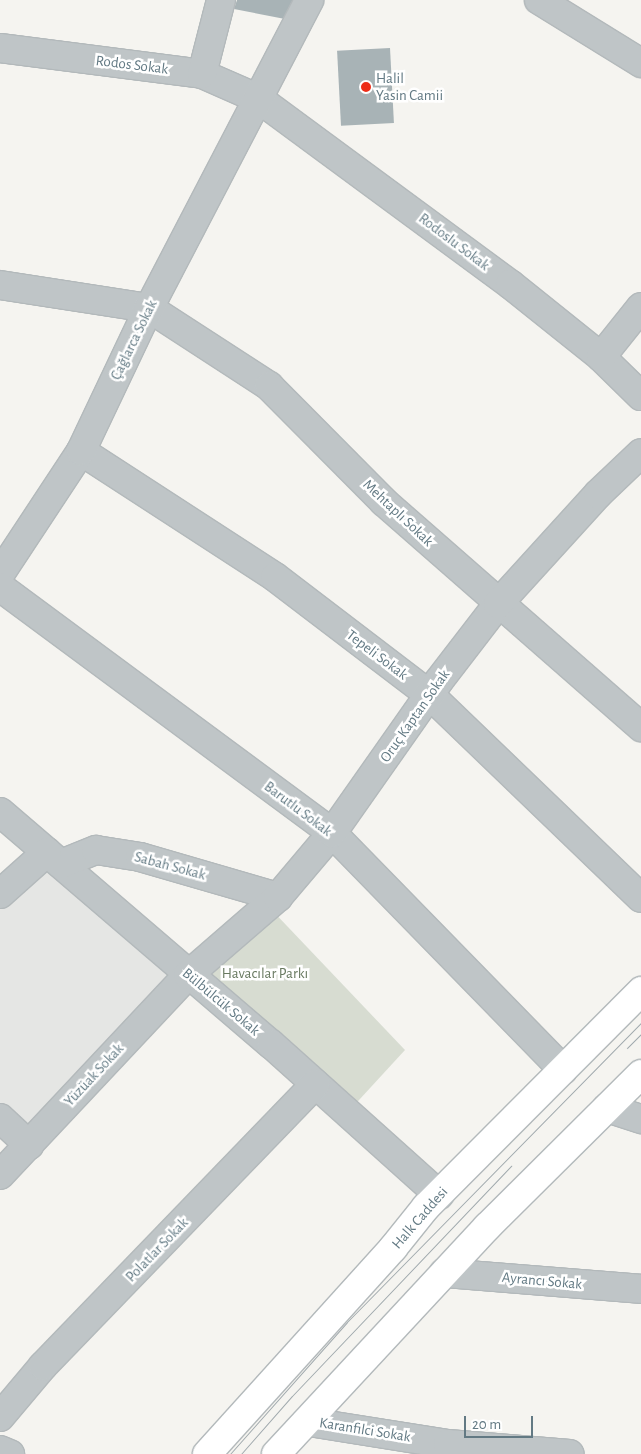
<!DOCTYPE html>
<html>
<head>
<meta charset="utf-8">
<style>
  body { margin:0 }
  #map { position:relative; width:641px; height:1454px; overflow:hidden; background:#f5f4f0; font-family:"Alegreya Sans",sans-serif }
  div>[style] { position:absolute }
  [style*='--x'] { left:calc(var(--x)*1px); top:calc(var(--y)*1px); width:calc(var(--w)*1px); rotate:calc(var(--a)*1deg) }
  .built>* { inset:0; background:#e5e6e4 }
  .green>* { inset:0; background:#d7dcd1 }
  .building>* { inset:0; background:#a8b3b6; transform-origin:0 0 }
  .roads { filter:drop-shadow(1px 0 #b3b9bb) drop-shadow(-1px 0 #b3b9bb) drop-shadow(0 1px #b3b9bb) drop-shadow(0 -1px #b3b9bb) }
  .minor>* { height:28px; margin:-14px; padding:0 14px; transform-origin:14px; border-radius:14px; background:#bfc5c7 }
  .major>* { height:28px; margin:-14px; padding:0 14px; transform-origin:14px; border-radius:14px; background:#fff }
  .tram>* { height:1px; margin:-0.5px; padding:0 0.5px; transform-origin:0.5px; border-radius:0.5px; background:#a0a9ad }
  .dots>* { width:14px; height:14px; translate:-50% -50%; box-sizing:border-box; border:2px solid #fff; border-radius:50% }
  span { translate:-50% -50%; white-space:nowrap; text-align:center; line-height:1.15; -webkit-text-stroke:5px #fff; paint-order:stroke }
  .street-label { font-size:15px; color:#627983 }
  .poi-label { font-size:15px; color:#627983 }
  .left { translate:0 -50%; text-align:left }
  .park-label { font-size:15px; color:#697a61 }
  .scale { position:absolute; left:464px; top:1416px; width:69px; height:22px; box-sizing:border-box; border:2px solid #627983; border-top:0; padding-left:6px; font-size:15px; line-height:18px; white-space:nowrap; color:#627983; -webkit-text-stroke:4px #fff; paint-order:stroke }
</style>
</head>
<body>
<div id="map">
  <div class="built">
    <div style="clip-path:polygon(47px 852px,188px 975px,29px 1145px,0 1118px,0 894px)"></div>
  </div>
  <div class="green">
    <div style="clip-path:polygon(268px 906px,405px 1050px,348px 1112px,188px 975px)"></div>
  </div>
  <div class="building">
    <div style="clip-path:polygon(237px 0,294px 0,285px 19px,234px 9px)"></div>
    <div style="left:390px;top:48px;width:75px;height:53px;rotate:87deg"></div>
  </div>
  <div class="roads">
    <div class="minor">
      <div style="--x:539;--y:0;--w:120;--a:31.7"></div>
      <div style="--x:0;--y:48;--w:204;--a:7.3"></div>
      <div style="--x:202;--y:74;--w:62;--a:23.7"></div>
      <div style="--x:259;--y:99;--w:312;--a:36.4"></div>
      <div style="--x:510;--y:284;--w:117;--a:38.7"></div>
      <div style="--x:601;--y:357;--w:56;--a:44.3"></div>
      <div style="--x:202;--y:74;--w:76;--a:-75.6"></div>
      <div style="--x:0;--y:285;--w:151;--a:8.8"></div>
      <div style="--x:149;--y:308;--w:143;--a:33"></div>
      <div style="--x:269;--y:386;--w:163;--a:45.2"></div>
      <div style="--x:384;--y:502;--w:342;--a:41.2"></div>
      <div style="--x:601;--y:357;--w:64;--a:-51.3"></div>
      <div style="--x:81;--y:451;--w:231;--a:33"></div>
      <div style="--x:275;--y:577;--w:196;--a:37.3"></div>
      <div style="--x:431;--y:696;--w:291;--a:43.9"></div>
      <div style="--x:0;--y:574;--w:147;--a:-56.6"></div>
      <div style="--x:81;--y:451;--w:158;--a:-64.6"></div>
      <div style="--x:149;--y:308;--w:347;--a:-62.5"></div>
      <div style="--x:0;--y:587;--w:413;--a:36.5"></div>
      <div style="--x:332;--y:833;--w:331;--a:45.7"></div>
      <div style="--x:0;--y:812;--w:357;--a:40.6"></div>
      <div style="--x:271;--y:1044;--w:226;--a:41.9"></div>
      <div style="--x:61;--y:864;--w:38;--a:-22"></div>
      <div style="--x:96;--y:850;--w:45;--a:9"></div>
      <div style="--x:140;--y:857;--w:144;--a:16.2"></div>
      <div style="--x:0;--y:894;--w:63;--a:-41.8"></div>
      <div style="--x:607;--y:1108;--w:36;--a:18"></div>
      <div style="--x:0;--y:1118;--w:40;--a:43"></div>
      <div style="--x:0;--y:1175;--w:274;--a:-46.8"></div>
      <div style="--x:188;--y:975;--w:119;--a:-40.9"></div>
      <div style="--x:278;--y:897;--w:84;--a:-49.8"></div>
      <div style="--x:332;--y:833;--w:184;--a:-54.9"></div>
      <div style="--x:438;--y:682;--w:98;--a:-52.4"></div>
      <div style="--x:498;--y:604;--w:149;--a:-47.7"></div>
      <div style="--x:598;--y:494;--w:59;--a:-43.6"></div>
      <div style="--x:444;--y:1273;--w:198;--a:4.6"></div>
      <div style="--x:0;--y:1417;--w:67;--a:-49.9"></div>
      <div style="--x:43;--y:1366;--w:392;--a:-46"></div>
      <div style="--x:309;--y:1422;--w:141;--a:9"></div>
      <div style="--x:448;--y:1444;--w:122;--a:4.7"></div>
      <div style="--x:0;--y:1450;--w:11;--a:22"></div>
    </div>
    <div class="major">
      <div style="--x:207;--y:1454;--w:278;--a:-47.9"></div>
      <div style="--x:393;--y:1248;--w:53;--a:-51.2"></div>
      <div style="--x:426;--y:1207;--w:305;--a:-45.1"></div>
      <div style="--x:276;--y:1454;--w:310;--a:-47.1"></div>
      <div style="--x:487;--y:1227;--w:217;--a:-44.8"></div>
    </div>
  </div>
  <div class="tram">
    <div style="--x:627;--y:1048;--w:20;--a:-45"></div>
    <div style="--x:230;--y:1454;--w:176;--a:-48.4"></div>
    <div style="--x:347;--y:1322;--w:419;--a:-45.5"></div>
    <div style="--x:241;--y:1454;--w:77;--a:-48.7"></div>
    <div style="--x:292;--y:1396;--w:318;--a:-46.4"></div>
  </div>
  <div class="dots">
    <div style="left:366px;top:87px;background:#ed2d18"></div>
  </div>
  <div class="street-label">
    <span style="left:132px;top:65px;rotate:7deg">Rodos Sokak</span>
    <span style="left:454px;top:242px;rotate:37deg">Rodoslu Sokak</span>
    <span style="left:134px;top:340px;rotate:-64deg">Çağlarca Sokak</span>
    <span style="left:398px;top:513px;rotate:43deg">Mehtaplı Sokak</span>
    <span style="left:377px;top:655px;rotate:37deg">Tepeli Sokak</span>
    <span style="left:415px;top:716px;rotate:-55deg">Oruç Kaptan Sokak</span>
    <span style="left:298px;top:809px;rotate:37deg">Barutlu Sokak</span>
    <span style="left:170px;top:866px;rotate:15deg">Sabah Sokak</span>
    <span style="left:221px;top:1002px;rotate:40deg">Bülbülcük Sokak</span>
    <span style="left:94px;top:1075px;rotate:-47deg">Yüzüak Sokak</span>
    <span style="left:420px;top:1218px;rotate:-49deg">Halk Caddesi</span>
    <span style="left:157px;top:1250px;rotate:-46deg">Polatlar Sokak</span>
    <span style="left:542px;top:1281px;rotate:5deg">Ayrancı Sokak</span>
    <span style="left:365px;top:1430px;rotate:9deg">Karanfilci Sokak</span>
  </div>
  <div class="poi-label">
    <span class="left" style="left:376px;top:87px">Halil<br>Yasin Camii</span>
  </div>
  <div class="park-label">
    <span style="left:265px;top:974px">Havacılar Parkı</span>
  </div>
  <div class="scale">20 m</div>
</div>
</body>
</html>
